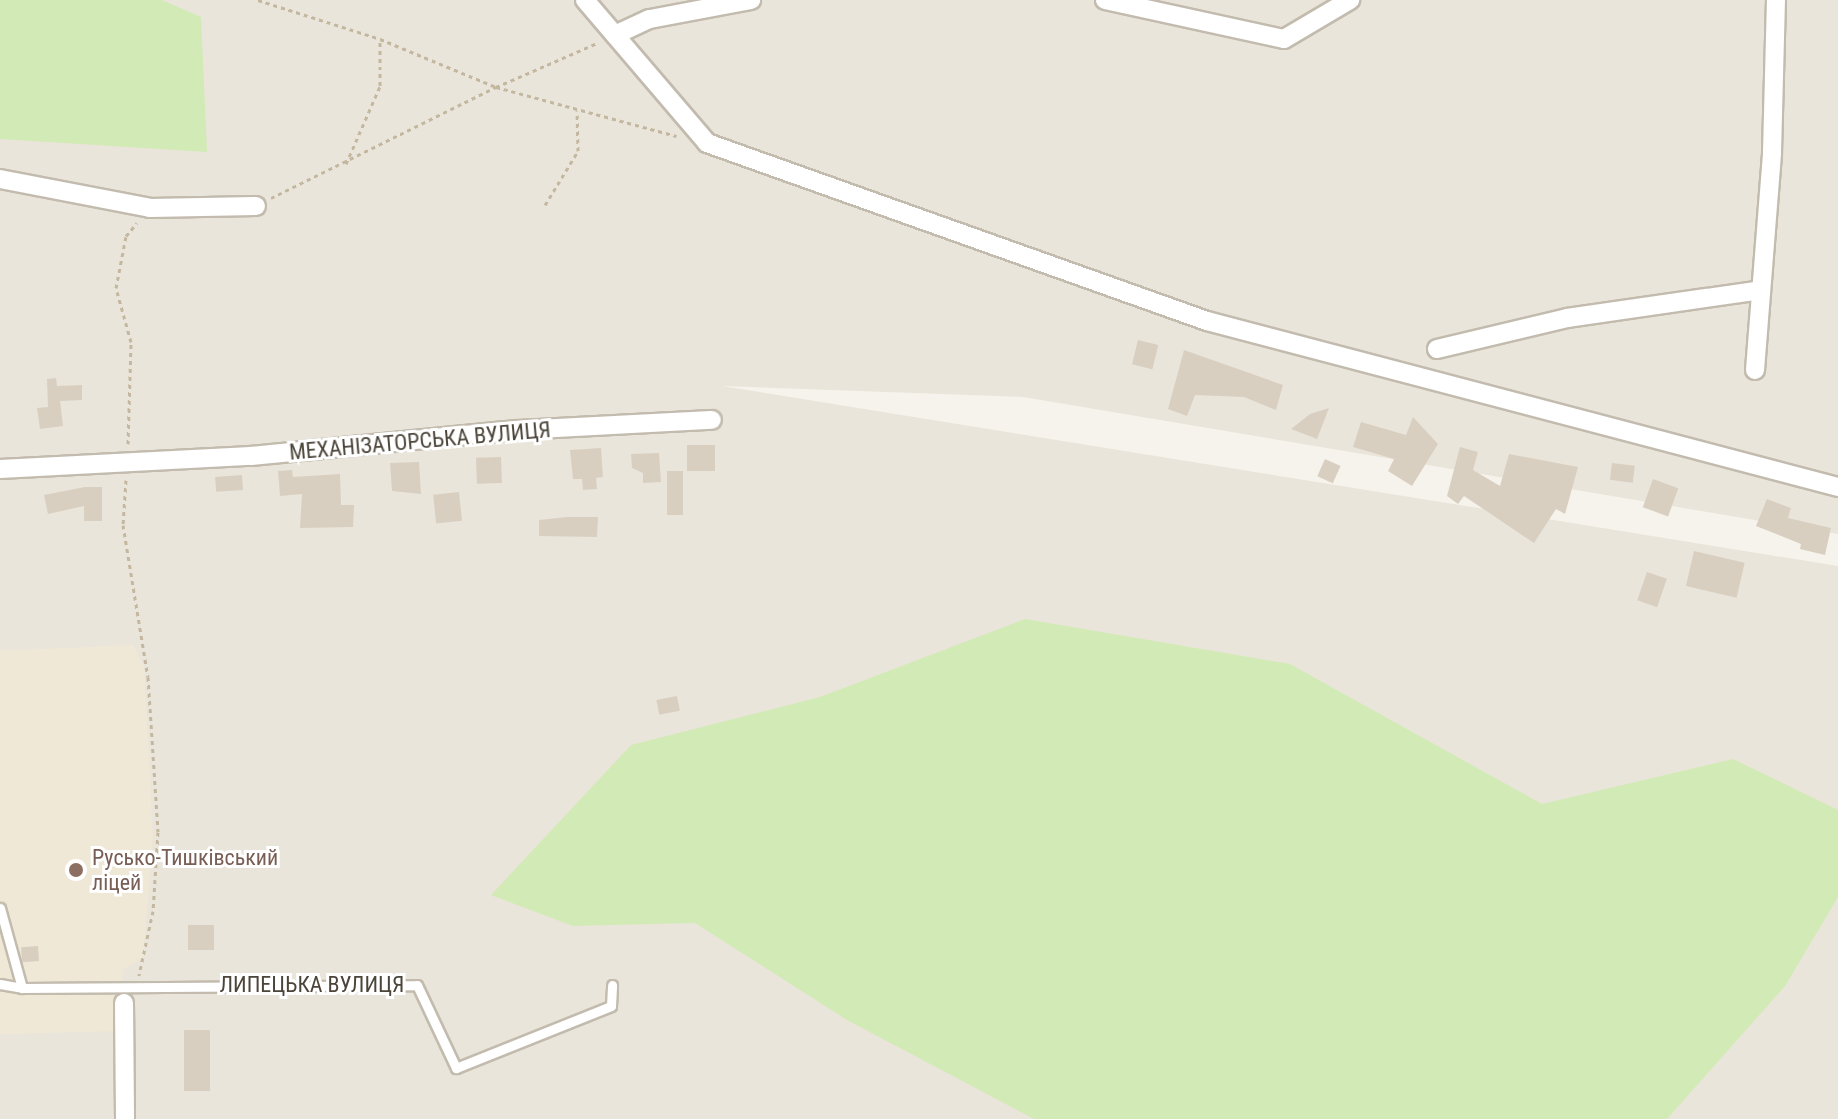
<!DOCTYPE html>
<html>
<head>
<meta charset="utf-8">
<style>
  body { margin:0 }
  #map { position:relative; width:1838px; height:1119px; overflow:hidden; background:#f6f3ec; font-family:"Roboto Condensed",sans-serif }
  div>[style] { position:absolute }
  [style*='--x'] { left:calc(var(--x)*1px); top:calc(var(--y)*1px); width:calc(var(--w)*1px); rotate:calc(var(--a)*1deg) }
  .residential>* { inset:0; background:#eae5da }
  .education>* { inset:0; background:#efe8d6 }
  .green>* { inset:0; background:#d2eab5 }
  .building>* { inset:0; background:#d8cfc1; transform-origin:0 0 }
  .path>* { height:3px; margin-top:-1.5px; transform-origin:0; background:repeating-linear-gradient(90deg,#c4b79f 0 4px,transparent 0 8px) }
  .roads { filter:drop-shadow(2px 0 #c2bbae) drop-shadow(-2px 0 #c2bbae) drop-shadow(0 2px #c2bbae) drop-shadow(0 -2px #c2bbae) }
  .lane>* { height:9px; margin:-4.5px; padding:0 4.5px; transform-origin:4.5px; border-radius:4.5px; background:#fff }
  .street>* { height:18px; margin:-9px; padding:0 9px; transform-origin:9px; border-radius:9px; background:#fff }
  .dots>* { width:22px; height:22px; translate:-50% -50%; box-sizing:border-box; border:4px solid #fff; border-radius:50% }
  span { translate:-50% -50%; white-space:nowrap; text-align:center; line-height:1.15; -webkit-text-stroke:6px #fff; paint-order:stroke }
  .street-label { font-size:22px; color:#4b4439 }
  .education-label { font-size:22px; color:#785e54 }
  .left { translate:0 -50%; text-align:left }
</style>
</head>
<body>
<div id="map">
  <div class="residential">
    <div style="clip-path:polygon(0 0,1838px 0,1838px 534px,1023px 397px,722px 386px,1838px 566px,1838px 1119px,0 1119px)"></div>
  </div>
  <div class="education">
    <div style="clip-path:polygon(133px 645px,144px 667px,153px 837px,143px 958px,122px 970px,122px 1031px,0 1034px,0 651px)"></div>
  </div>
  <div class="green">
    <div style="clip-path:polygon(0 0,162px 0,201px 17px,207px 152px,0 139px)"></div>
    <div style="clip-path:polygon(1025px 619px,1290px 664px,1542px 804px,1733px 759px,1838px 810px,1838px 897px,1785px 986px,1667px 1119px,1034px 1119px,847px 1020px,695px 923px,573px 926px,491px 895px,631px 745px,820px 697px)"></div>
  </div>
  <div class="building">
    <div style="left:1138px;top:340px;width:21px;height:25px;rotate:14deg"></div>
    <div style="clip-path:polygon(1184px 350px,1283px 385px,1276px 410px,1244px 397px,1195px 395px,1187px 416px,1168px 409px)"></div>
    <div style="clip-path:polygon(56px 378px,57px 386px,82px 385px,82px 400px,60px 401px,63px 426px,40px 429px,37px 408px,48px 407px,47px 379px)"></div>
    <div style="clip-path:polygon(1329px 408px,1317px 439px,1291px 429px,1310px 414px)"></div>
    <div style="clip-path:polygon(1413px 417px,1438px 444px,1412px 486px,1388px 471px,1394px 459px,1353px 447px,1361px 422px,1406px 435px)"></div>
    <div style="left:687px;top:445px;width:28px;height:26px"></div>
    <div style="clip-path:polygon(1460px 447px,1478px 452px,1473px 470px,1500px 486px,1509px 454px,1578px 467px,1565px 514px,1556px 509px,1534px 543px,1464px 496px,1458px 504px,1447px 496px)"></div>
    <div style="clip-path:polygon(601px 448px,603px 477px,596px 478px,597px 489px,583px 490px,582px 479px,573px 479px,570px 450px)"></div>
    <div style="clip-path:polygon(659px 453px,661px 482px,643px 483px,643px 473px,632px 468px,631px 454px)"></div>
    <div style="left:501px;top:457px;width:26px;height:25px;rotate:88deg"></div>
    <div style="left:1325px;top:459px;width:17px;height:19px;rotate:24deg"></div>
    <div style="clip-path:polygon(419px 462px,421px 494px,392px 491px,390px 463px)"></div>
    <div style="left:1612px;top:463px;width:23px;height:17px;rotate:7deg"></div>
    <div style="clip-path:polygon(292px 470px,293px 477px,340px 474px,341px 505px,354px 505px,353px 527px,300px 528px,302px 494px,280px 496px,278px 471px)"></div>
    <div style="left:667px;top:471px;width:16px;height:44px"></div>
    <div style="left:242px;top:475px;width:15px;height:27px;rotate:86deg"></div>
    <div style="left:1653px;top:479px;width:27px;height:30px;rotate:20deg"></div>
    <div style="clip-path:polygon(85px 487px,102px 487px,102px 521px,84px 521px,84px 506px,48px 514px,44px 495px)"></div>
    <div style="left:459px;top:492px;width:29px;height:26px;rotate:84deg"></div>
    <div style="clip-path:polygon(1767px 499px,1791px 508px,1788px 518px,1831px 528px,1825px 555px,1800px 549px,1801px 544px,1756px 526px)"></div>
    <div style="clip-path:polygon(567px 517px,598px 517px,597px 537px,539px 536px,539px 520px)"></div>
    <div style="left:1694px;top:551px;width:52px;height:36px;rotate:13deg"></div>
    <div style="left:1647px;top:572px;width:21px;height:30px;rotate:19deg"></div>
    <div style="left:677px;top:696px;width:15px;height:21px;rotate:79deg"></div>
    <div style="left:214px;top:925px;width:25px;height:26px;rotate:90deg"></div>
    <div style="left:38px;top:946px;width:15px;height:17px;rotate:86deg"></div>
    <div style="left:184px;top:1030px;width:26px;height:61px"></div>
  </div>
  <div class="path">
    <div style="--x:258;--y:0;--w:128;--a:17.7"></div>
    <div style="--x:380;--y:39;--w:126;--a:22.5"></div>
    <div style="--x:496;--y:87;--w:187;--a:15.2"></div>
    <div style="--x:346;--y:164;--w:85;--a:-66.4"></div>
    <div style="--x:380;--y:86;--w:47;--a:-90"></div>
    <div style="--x:271;--y:198;--w:251;--a:-26.3"></div>
    <div style="--x:496;--y:87;--w:110;--a:-23.5"></div>
    <div style="--x:545;--y:205;--w:63;--a:-58.6"></div>
    <div style="--x:578;--y:151;--w:40;--a:-91.4"></div>
    <div style="--x:128;--y:444;--w:102;--a:-88.3"></div>
    <div style="--x:131;--y:342;--w:56;--a:-105.5"></div>
    <div style="--x:116;--y:288;--w:53;--a:-79.1"></div>
    <div style="--x:126;--y:236;--w:17;--a:-50"></div>
    <div style="--x:126;--y:480;--w:45;--a:93.8"></div>
    <div style="--x:123;--y:525;--w:154;--a:80.7"></div>
    <div style="--x:148;--y:677;--w:155;--a:86.3"></div>
    <div style="--x:158;--y:832;--w:79;--a:93.6"></div>
    <div style="--x:153;--y:911;--w:66;--a:102.3"></div>
  </div>
  <div class="roads">
    <div class="lane">
      <div style="--x:0;--y:908;--w:83;--a:74.6"></div>
      <div style="--x:22;--y:988;--w:395;--a:-0.4"></div>
      <div style="--x:417;--y:985;--w:92;--a:64.8"></div>
      <div style="--x:456;--y:1068;--w:167;--a:-21.8"></div>
      <div style="--x:611;--y:1006;--w:21;--a:-87"></div>
      <div style="--x:0;--y:984;--w:22;--a:10"></div>
    </div>
    <div class="street">
      <div style="--x:585;--y:0;--w:188;--a:49.5"></div>
      <div style="--x:707;--y:143;--w:531;--a:19.6"></div>
      <div style="--x:1207;--y:321;--w:652;--a:14.74"></div>
      <div style="--x:1105;--y:0;--w:183;--a:12.3"></div>
      <div style="--x:1284;--y:39;--w:77;--a:-30.6"></div>
      <div style="--x:615;--y:35;--w:38;--a:-25"></div>
      <div style="--x:650;--y:19;--w:103;--a:-10.7"></div>
      <div style="--x:0;--y:179;--w:153;--a:10.9"></div>
      <div style="--x:150;--y:208;--w:106;--a:-1.1"></div>
      <div style="--x:1437;--y:349;--w:134;--a:-13.4"></div>
      <div style="--x:1567;--y:318;--w:196;--a:-8.2"></div>
      <div style="--x:1755;--y:370;--w:219;--a:-85.5"></div>
      <div style="--x:1772;--y:152;--w:152;--a:-88.5"></div>
      <div style="--x:0;--y:469;--w:251;--a:-3"></div>
      <div style="--x:251;--y:456;--w:268;--a:-5.6"></div>
      <div style="--x:518;--y:430;--w:194;--a:-3"></div>
      <div style="--x:124;--y:1003;--w:116;--a:89.5"></div>
    </div>
  </div>
  <div class="dots">
    <div style="left:76px;top:870px;background:#8d6e63"></div>
  </div>
  <div class="street-label">
    <span style="left:420px;top:441px;rotate:-5deg">МЕХАНІЗАТОРСЬКА ВУЛИЦЯ</span>
    <span style="left:312px;top:985px">ЛИПЕЦЬКА ВУЛИЦЯ</span>
  </div>
  <div class="education-label">
    <span class="left" style="left:92px;top:870px">Русько-Тишківський<br>ліцей</span>
  </div>
</div>
</body>
</html>
